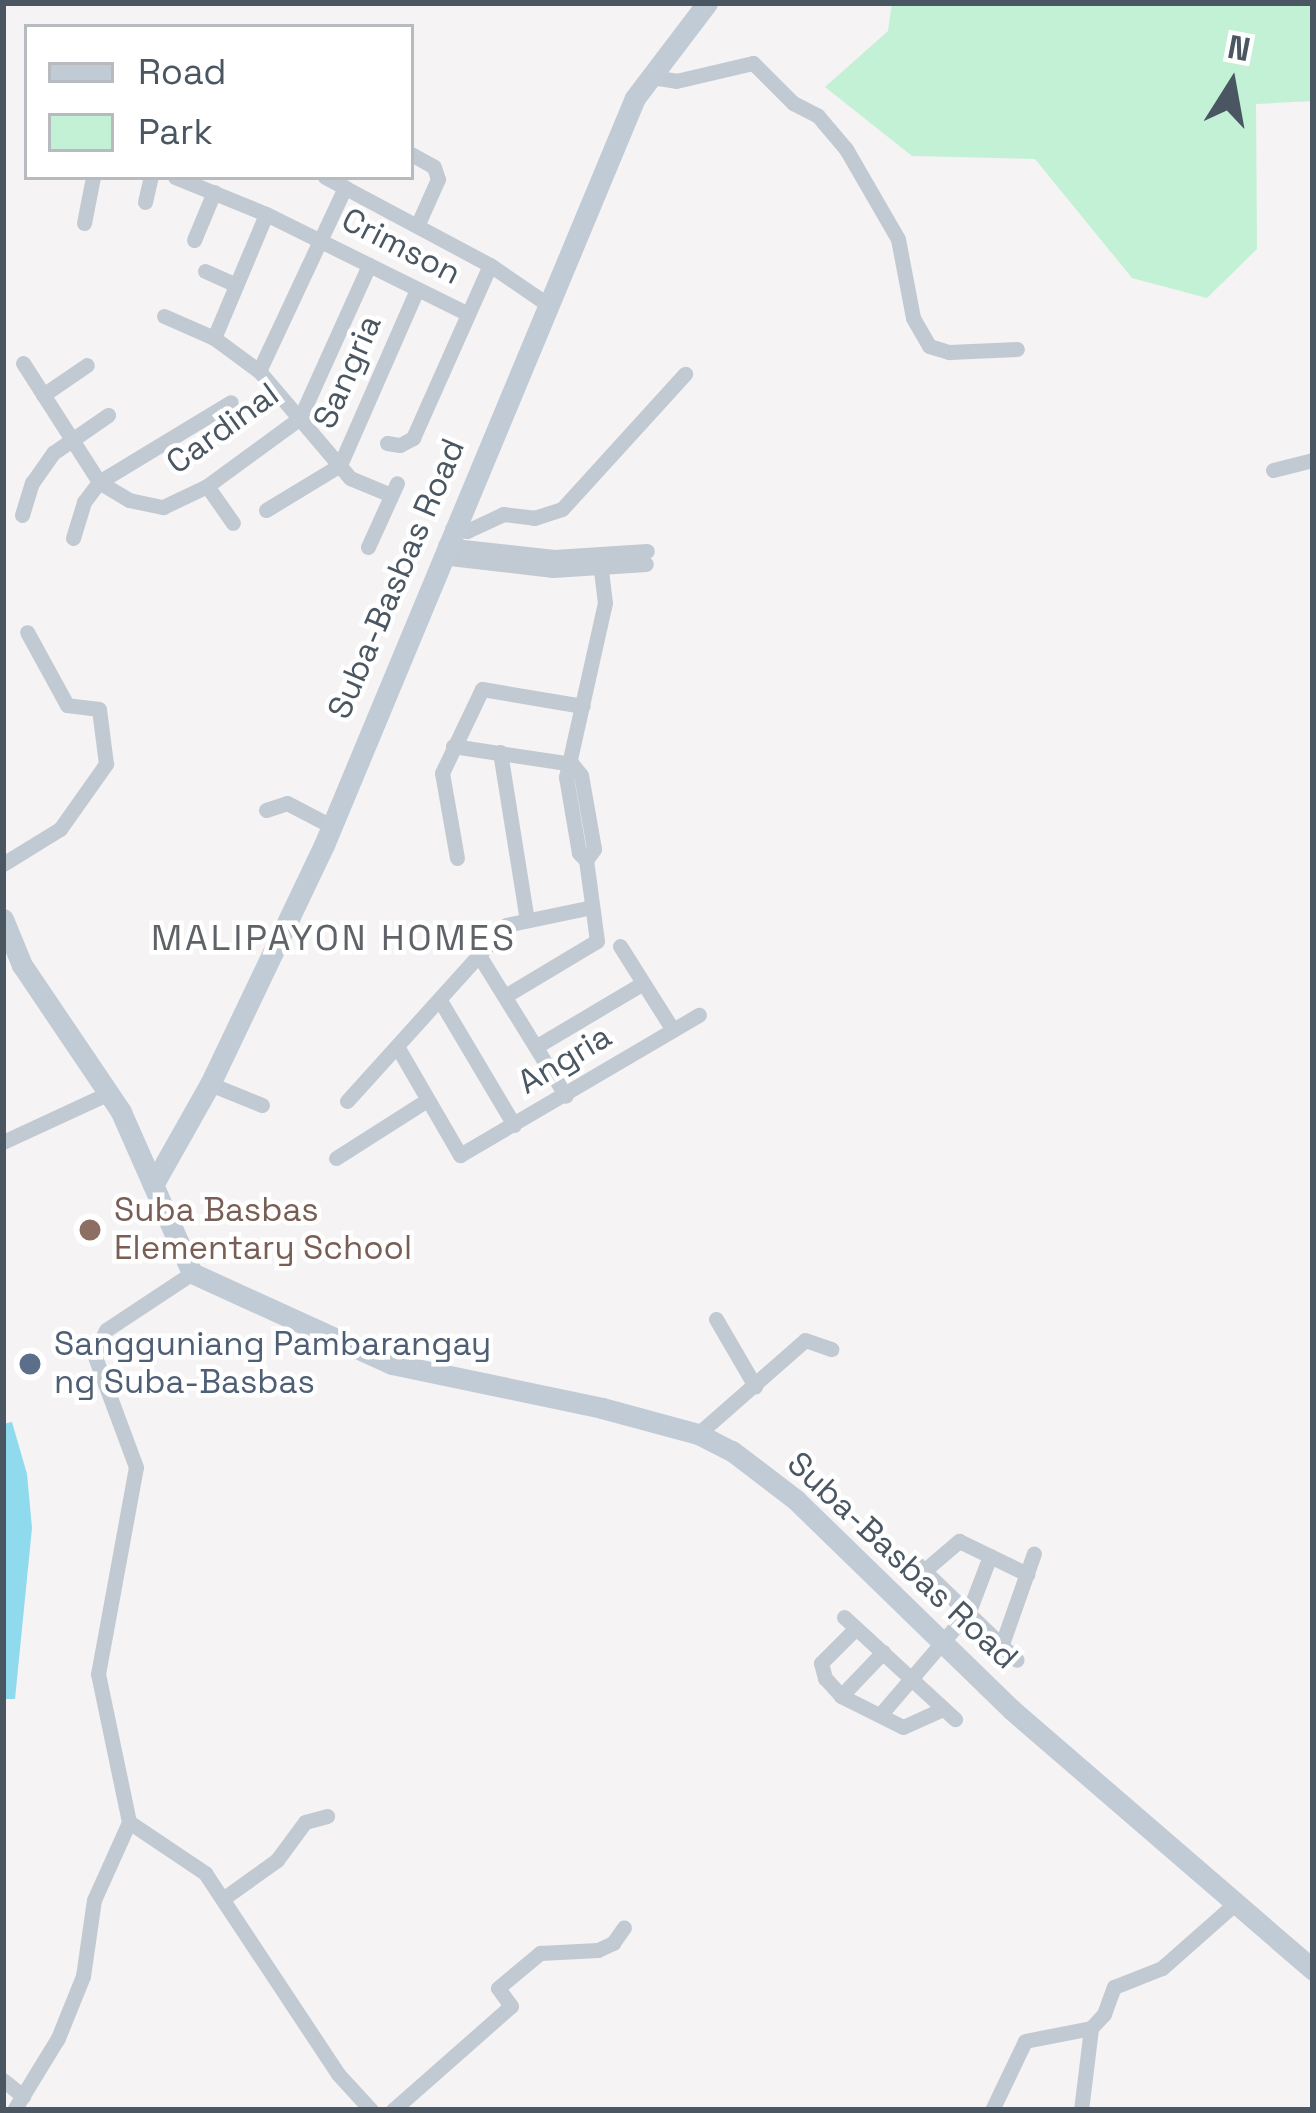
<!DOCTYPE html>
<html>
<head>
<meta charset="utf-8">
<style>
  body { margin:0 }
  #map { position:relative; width:1316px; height:2113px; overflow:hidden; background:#f5f3f3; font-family:"Space Grotesk",sans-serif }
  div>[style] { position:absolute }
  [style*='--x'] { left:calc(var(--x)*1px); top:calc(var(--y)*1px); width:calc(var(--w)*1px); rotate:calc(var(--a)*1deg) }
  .green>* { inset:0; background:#c3f1d5 }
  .water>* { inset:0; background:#90daee }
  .street>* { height:15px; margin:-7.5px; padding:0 7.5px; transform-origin:7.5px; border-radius:7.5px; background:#c1cad2 }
  .secondary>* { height:21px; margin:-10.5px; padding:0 10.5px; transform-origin:10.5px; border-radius:10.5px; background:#c1cbd6 }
  .dots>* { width:33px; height:33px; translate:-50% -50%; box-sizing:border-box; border:6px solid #fff; border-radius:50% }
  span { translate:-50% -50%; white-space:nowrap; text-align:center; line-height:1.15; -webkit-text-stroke:9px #fff; paint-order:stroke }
  .street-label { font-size:33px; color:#4a5661 }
  .education-label { font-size:33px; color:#785e54 }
  .left { translate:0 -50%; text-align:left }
  .service-label { font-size:33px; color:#4e5e75 }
  .neighbourhood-label { font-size:36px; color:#5f6368; letter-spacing:3px }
  .frame { position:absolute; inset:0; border:6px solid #4a5661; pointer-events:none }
  .legend { position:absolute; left:24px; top:24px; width:390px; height:156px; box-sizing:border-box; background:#fff; border:3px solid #b7bbc0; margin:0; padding:15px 21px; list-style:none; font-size:36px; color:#4a5661 }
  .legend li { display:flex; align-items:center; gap:24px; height:60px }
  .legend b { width:60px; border:3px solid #b7bbc0 }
  .north { position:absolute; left:1172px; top:24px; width:120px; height:120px; -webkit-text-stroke:9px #fff; paint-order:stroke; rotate:11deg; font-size:33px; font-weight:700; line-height:48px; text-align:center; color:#4a5661 }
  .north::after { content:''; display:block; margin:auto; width:42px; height:54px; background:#4a5661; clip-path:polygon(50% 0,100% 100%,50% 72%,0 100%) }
</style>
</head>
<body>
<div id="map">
  <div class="green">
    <div style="clip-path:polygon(892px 3px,1313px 3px,1313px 101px,1256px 104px,1257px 249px,1207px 298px,1132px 278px,1035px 159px,912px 156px,825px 87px,888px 31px)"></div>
  </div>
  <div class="water">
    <div style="clip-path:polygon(12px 1422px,27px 1474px,32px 1528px,15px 1699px,3px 1699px,3px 1424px)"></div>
  </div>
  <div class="street">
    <div style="--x:652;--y:77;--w:24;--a:9"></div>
    <div style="--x:676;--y:81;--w:79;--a:-13.2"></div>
    <div style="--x:753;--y:63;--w:57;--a:45"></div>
    <div style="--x:793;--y:103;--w:28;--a:27"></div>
    <div style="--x:818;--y:116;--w:43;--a:49.7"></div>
    <div style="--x:846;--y:149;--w:104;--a:60"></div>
    <div style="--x:898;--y:239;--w:80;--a:79.2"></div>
    <div style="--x:913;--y:318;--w:32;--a:60"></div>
    <div style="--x:929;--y:346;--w:21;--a:17"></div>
    <div style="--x:949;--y:352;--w:68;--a:-2.5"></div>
    <div style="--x:411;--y:154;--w:26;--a:29"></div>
    <div style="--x:434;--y:167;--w:13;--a:72"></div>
    <div style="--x:438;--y:179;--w:49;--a:114"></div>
    <div style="--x:175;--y:177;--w:98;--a:22.1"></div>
    <div style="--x:266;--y:214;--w:225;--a:26.3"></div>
    <div style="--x:325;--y:177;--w:187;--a:28.1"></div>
    <div style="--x:490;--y:265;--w:69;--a:34.4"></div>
    <div style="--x:145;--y:202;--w:26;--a:-77"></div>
    <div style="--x:84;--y:223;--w:47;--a:-78.9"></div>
    <div style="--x:194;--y:240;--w:52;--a:-67.4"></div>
    <div style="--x:205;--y:271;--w:34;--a:24"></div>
    <div style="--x:164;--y:316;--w:55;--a:23.7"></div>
    <div style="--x:214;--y:338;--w:56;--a:36.3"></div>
    <div style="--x:259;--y:371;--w:140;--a:49.6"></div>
    <div style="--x:350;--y:478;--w:44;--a:22.5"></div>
    <div style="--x:214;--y:338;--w:134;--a:-67.2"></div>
    <div style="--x:23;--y:363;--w:141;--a:57.4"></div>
    <div style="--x:99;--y:482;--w:35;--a:31"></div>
    <div style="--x:129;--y:500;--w:35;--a:12"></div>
    <div style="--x:163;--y:507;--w:49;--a:-25.5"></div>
    <div style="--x:207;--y:486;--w:115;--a:-36.2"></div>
    <div style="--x:300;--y:418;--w:168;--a:-65.7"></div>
    <div style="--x:259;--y:371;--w:203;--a:-64.9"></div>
    <div style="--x:43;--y:395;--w:53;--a:-34.3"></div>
    <div style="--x:387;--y:443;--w:13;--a:9"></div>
    <div style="--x:400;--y:445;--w:15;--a:-28"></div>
    <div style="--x:413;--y:438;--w:189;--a:-66"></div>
    <div style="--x:1273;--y:470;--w:41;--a:-14"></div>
    <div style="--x:207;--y:486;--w:45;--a:54.9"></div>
    <div style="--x:266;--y:510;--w:87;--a:-31.3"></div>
    <div style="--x:340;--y:465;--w:191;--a:-66.3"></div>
    <div style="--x:22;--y:515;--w:34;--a:-73"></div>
    <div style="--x:32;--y:483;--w:37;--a:-55"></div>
    <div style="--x:53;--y:453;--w:67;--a:-34.6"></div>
    <div style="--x:452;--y:529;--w:15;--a:8"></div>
    <div style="--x:467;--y:531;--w:40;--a:-25"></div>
    <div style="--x:503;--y:514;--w:31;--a:7"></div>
    <div style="--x:534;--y:518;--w:29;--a:-18"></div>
    <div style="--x:562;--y:509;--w:183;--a:-47.7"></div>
    <div style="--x:73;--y:538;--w:38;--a:-73"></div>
    <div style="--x:84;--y:502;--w:25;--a:-53"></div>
    <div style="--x:99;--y:482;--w:154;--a:-31.2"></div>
    <div style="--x:445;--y:545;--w:110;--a:6.3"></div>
    <div style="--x:554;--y:557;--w:93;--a:-3.7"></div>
    <div style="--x:368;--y:547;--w:70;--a:-65.6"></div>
    <div style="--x:441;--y:557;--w:113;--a:6.6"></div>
    <div style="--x:553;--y:570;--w:93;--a:-3.7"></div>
    <div style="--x:453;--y:746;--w:120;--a:8.6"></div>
    <div style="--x:500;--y:752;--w:170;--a:80.9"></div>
    <div style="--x:572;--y:764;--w:14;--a:51"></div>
    <div style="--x:581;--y:775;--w:75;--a:80"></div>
    <div style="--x:594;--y:849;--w:14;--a:126"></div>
    <div style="--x:266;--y:810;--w:22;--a:-18"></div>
    <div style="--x:287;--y:803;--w:50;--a:27.6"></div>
    <div style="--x:457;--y:858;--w:86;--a:-100"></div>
    <div style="--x:442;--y:773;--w:93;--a:-64.5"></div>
    <div style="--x:482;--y:689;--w:102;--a:9.6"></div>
    <div style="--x:3;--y:864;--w:67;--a:-31.6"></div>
    <div style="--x:60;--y:829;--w:80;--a:-54.7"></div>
    <div style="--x:106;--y:764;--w:55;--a:-97.3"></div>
    <div style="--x:99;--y:709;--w:32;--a:-173"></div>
    <div style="--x:67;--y:705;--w:83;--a:-118.7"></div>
    <div style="--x:620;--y:946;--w:99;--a:57.8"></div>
    <div style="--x:480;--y:957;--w:163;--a:58.3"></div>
    <div style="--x:505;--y:996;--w:107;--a:-30.9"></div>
    <div style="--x:597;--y:941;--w:82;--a:-97.7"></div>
    <div style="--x:586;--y:860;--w:10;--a:-135"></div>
    <div style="--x:579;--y:853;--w:77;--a:-99.7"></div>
    <div style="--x:566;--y:777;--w:178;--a:-77.4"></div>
    <div style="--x:605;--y:603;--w:49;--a:-97"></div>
    <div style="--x:441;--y:1002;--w:143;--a:59.3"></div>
    <div style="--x:537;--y:1046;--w:123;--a:-30.7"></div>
    <div style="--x:398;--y:1048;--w:124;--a:59.9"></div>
    <div style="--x:460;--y:1155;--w:277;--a:-30.4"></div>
    <div style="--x:210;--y:1084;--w:56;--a:22"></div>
    <div style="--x:347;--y:1101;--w:237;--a:-47.9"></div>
    <div style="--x:506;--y:925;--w:88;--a:-11.8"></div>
    <div style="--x:3;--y:1142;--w:117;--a:-24.8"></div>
    <div style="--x:336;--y:1158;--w:108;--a:-32.5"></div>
    <div style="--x:716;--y:1319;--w:78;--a:59.8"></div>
    <div style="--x:698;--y:1434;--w:142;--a:-41.3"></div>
    <div style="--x:805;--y:1340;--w:28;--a:19"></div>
    <div style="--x:915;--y:1562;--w:141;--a:43.9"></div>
    <div style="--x:925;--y:1570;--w:45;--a:-40.5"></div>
    <div style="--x:959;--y:1541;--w:76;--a:25.9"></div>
    <div style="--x:844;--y:1617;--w:151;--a:42.6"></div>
    <div style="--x:855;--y:1629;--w:48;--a:135"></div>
    <div style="--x:821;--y:1663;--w:16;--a:75"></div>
    <div style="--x:825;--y:1678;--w:24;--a:48"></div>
    <div style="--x:841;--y:1696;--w:69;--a:26.6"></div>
    <div style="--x:903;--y:1727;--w:44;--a:-24.2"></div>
    <div style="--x:1002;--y:1644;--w:96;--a:-70.6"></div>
    <div style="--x:841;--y:1696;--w:61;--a:-46.3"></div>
    <div style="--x:880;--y:1715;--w:137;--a:-49.4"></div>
    <div style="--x:969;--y:1611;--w:59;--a:-69.1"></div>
    <div style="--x:129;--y:1822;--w:92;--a:33.9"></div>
    <div style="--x:205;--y:1873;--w:241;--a:56.5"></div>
    <div style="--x:338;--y:2074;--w:49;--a:47.5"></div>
    <div style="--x:224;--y:1898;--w:65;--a:-35.6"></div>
    <div style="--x:277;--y:1860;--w:47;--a:-53.6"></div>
    <div style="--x:305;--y:1822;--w:23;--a:-15"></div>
    <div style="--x:3;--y:2080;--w:26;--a:39"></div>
    <div style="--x:14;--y:2110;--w:84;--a:-58.6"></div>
    <div style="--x:58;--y:2038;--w:67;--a:-68"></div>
    <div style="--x:83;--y:1976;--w:77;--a:-81.8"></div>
    <div style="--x:94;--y:1900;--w:85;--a:-65.8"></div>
    <div style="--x:129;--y:1822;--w:151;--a:-101.8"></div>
    <div style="--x:98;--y:1674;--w:210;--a:-79.6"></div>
    <div style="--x:136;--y:1467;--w:121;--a:-110.4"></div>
    <div style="--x:94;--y:1354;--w:27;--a:-63"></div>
    <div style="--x:106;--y:1330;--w:103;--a:-33.5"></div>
    <div style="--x:393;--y:2110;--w:157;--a:-41.4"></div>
    <div style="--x:511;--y:2006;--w:22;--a:-126"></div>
    <div style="--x:498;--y:1988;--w:55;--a:-39.8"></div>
    <div style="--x:540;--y:1953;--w:58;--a:-3"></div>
    <div style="--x:598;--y:1950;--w:17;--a:-25"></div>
    <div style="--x:613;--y:1943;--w:19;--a:-55"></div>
    <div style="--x:992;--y:2110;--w:76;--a:-64.4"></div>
    <div style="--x:1025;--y:2041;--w:67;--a:-11.1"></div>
    <div style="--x:1091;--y:2028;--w:19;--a:-47"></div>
    <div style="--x:1104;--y:2014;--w:29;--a:-70"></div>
    <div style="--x:1114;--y:1987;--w:52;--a:-21.6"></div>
    <div style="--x:1162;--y:1968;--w:101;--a:-41.4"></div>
    <div style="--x:1081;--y:2110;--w:83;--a:-83"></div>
  </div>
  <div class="secondary">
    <div style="--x:3;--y:919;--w:50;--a:67.6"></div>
    <div style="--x:22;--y:965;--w:177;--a:56"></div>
    <div style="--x:121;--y:1112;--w:176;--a:66.2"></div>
    <div style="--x:192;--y:1273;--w:220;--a:24.5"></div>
    <div style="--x:392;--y:1364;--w:215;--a:11.8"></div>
    <div style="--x:602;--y:1408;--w:99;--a:15.2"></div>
    <div style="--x:698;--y:1434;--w:38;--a:27"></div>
    <div style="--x:732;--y:1451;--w:81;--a:37.4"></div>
    <div style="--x:796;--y:1500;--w:301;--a:44.2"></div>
    <div style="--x:1012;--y:1710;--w:398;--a:40.8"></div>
    <div style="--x:153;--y:1185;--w:116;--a:-60.6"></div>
    <div style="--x:210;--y:1084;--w:265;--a:-64.5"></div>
    <div style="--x:324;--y:845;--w:809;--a:-67.4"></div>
    <div style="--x:635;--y:98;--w:119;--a:-52.8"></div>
  </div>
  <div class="dots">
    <div style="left:90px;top:1230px;background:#8d6e63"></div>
    <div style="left:30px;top:1364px;background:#5c6f8a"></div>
  </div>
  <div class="street-label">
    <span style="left:401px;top:247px;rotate:27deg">Crimson</span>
    <span style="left:348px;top:372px;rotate:-66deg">Sangria</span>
    <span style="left:223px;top:429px;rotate:-36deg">Cardinal</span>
    <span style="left:397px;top:579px;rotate:-67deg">Suba-Basbas Road</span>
    <span style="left:565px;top:1060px;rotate:-31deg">Angria</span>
    <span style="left:902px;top:1561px;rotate:43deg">Suba-Basbas Road</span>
  </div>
  <div class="education-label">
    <span class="left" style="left:114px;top:1230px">Suba Basbas<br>Elementary School</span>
  </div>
  <div class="service-label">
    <span class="left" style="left:54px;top:1364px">Sangguniang Pambarangay<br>ng Suba-Basbas</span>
  </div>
  <div class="neighbourhood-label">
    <span style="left:334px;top:939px">MALIPAYON HOMES</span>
  </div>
  <div class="frame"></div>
  <ul class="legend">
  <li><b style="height:15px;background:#c1cbd6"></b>Road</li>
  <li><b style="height:33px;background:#c3f1d5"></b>Park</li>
  </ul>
  <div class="north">N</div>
</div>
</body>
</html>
